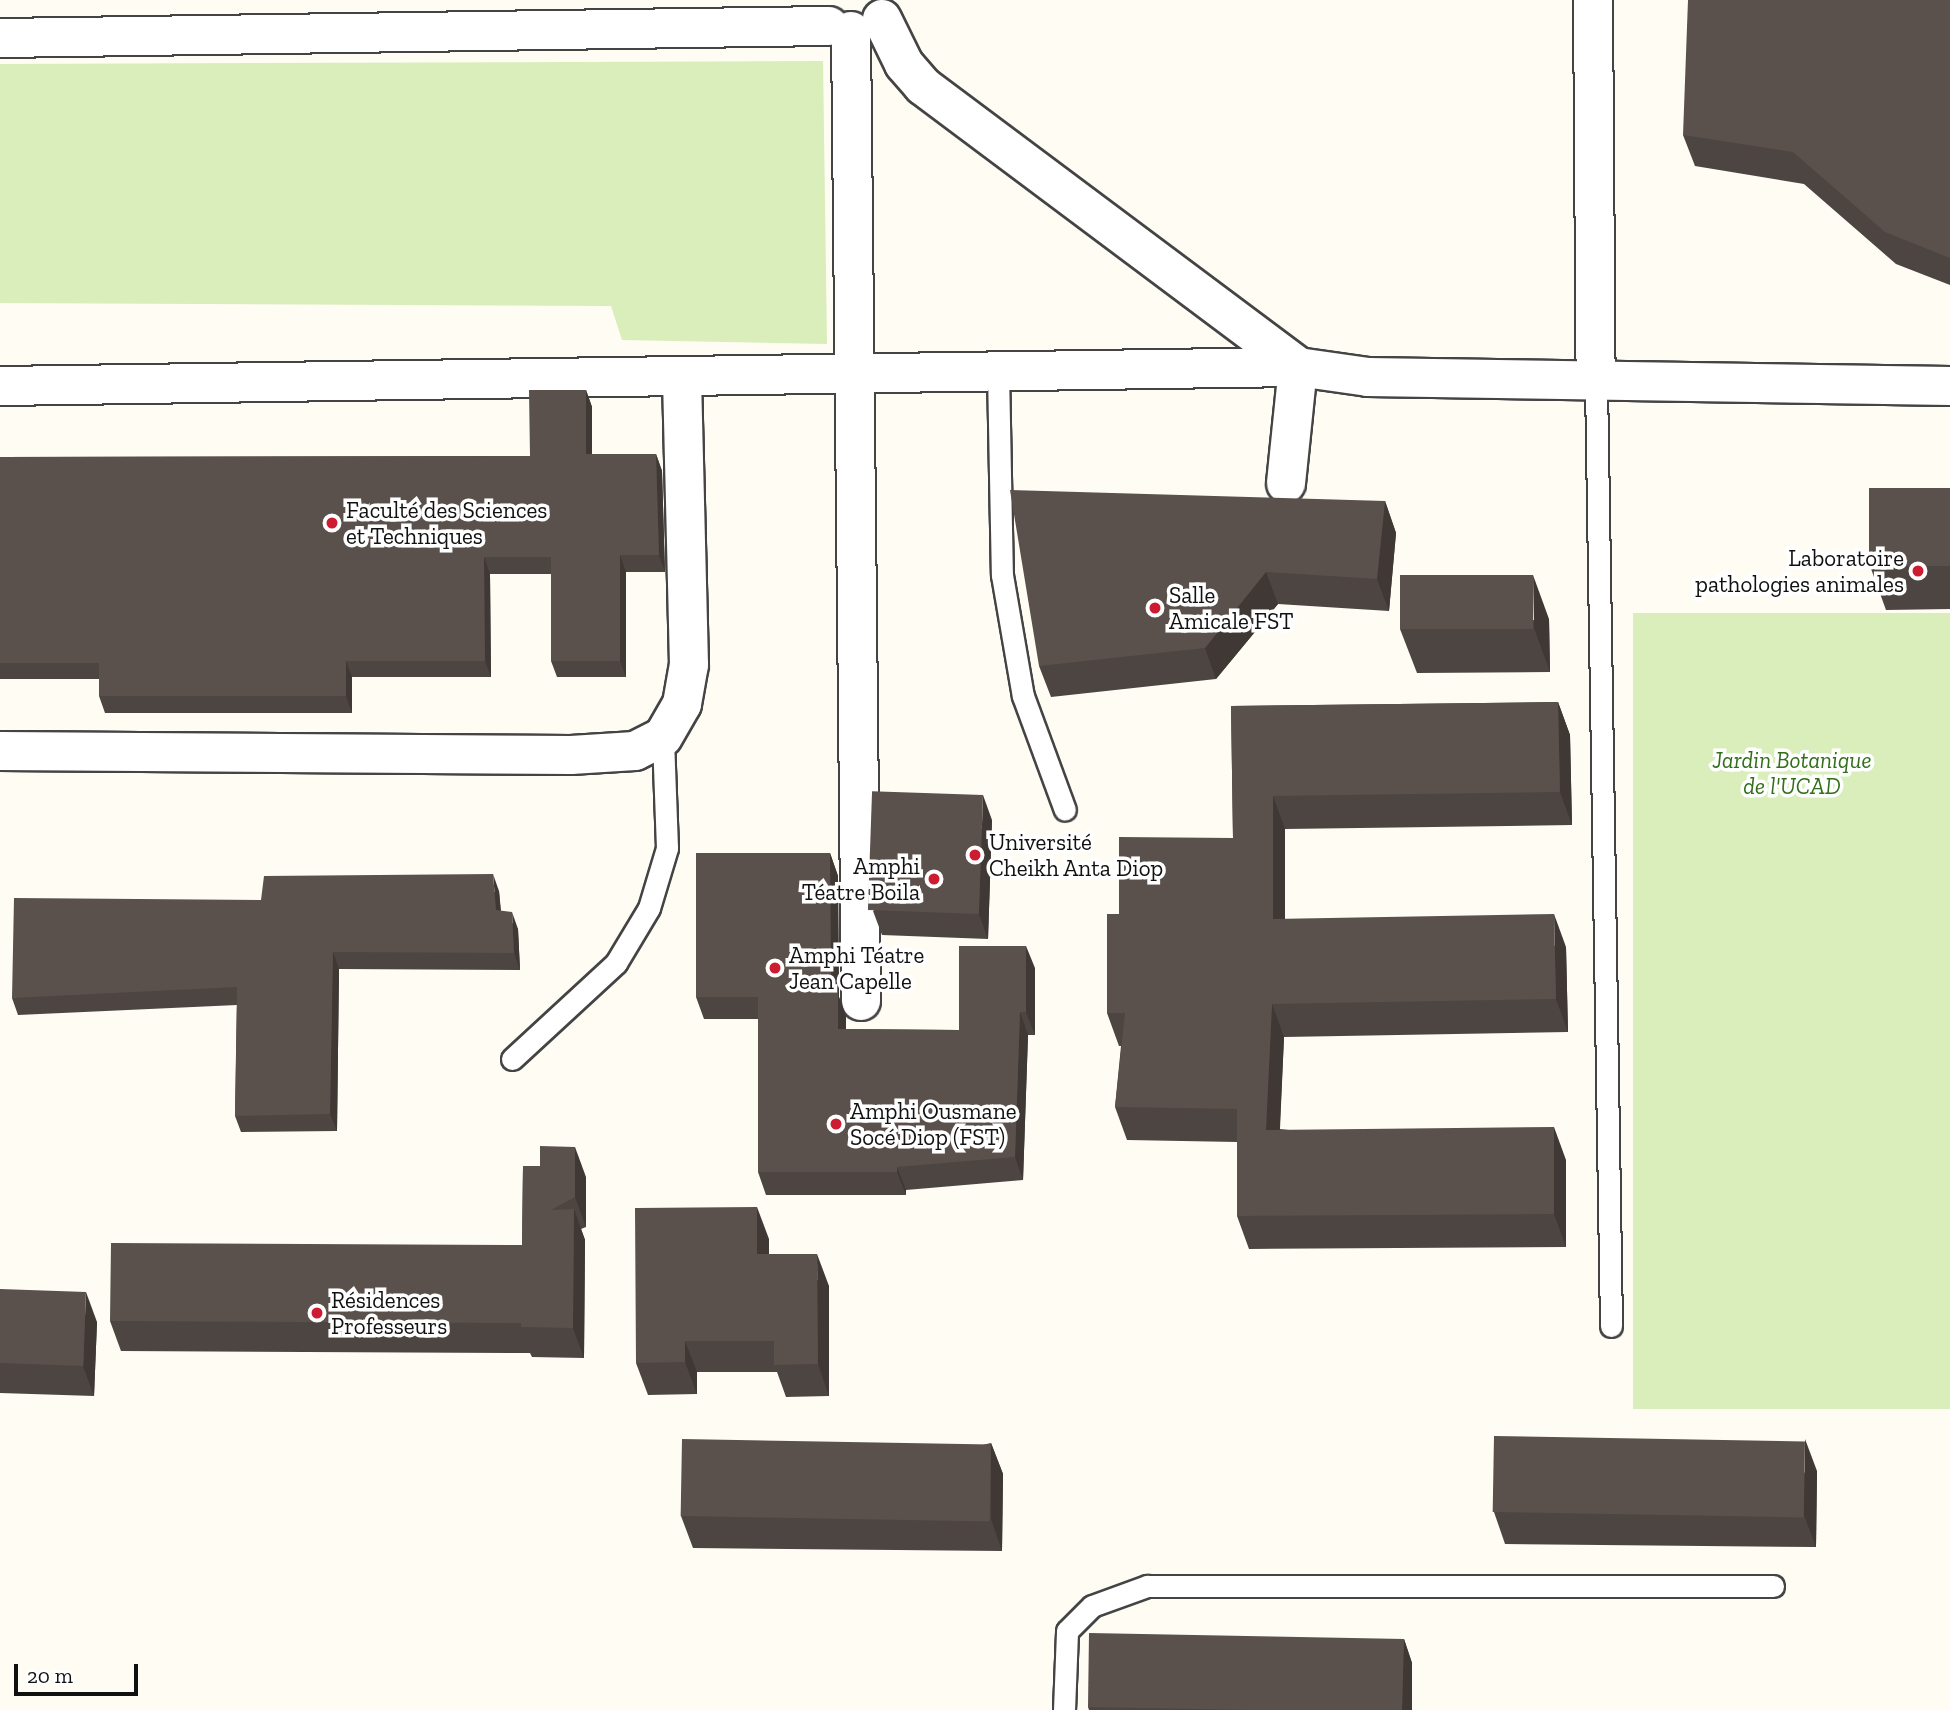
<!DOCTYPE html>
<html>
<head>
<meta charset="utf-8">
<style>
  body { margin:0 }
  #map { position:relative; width:1950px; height:1710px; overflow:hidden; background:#fffcf4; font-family:"Zilla Slab",serif }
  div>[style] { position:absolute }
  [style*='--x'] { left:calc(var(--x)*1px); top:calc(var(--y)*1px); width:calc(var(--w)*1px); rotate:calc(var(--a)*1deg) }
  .green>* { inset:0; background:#d9eeba; transform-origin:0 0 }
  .roads { filter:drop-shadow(2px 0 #444) drop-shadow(-2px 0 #444) drop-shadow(0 2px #444) drop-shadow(0 -2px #444) }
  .lane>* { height:21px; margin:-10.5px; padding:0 10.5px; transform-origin:10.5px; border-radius:10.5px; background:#fff }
  .street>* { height:38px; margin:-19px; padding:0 19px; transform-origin:19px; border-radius:19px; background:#fff }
  .wall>* { inset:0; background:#4d4541 }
  .shaded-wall>* { inset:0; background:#3f3835 }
  .building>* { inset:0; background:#5a504c; transform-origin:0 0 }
  .dots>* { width:19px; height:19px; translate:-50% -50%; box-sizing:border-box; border:4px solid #fff; border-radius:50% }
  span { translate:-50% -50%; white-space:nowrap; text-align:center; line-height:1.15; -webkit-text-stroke:7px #fff; paint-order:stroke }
  .poi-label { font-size:23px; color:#111 }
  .left { translate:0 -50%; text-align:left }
  .right { translate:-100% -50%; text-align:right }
  .park-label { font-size:23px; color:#326f1a; font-style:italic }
  .scale { position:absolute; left:14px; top:1664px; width:124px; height:32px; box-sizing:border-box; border:4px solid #111; border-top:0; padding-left:9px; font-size:21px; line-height:24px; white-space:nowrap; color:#111; -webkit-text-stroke:5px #fff; paint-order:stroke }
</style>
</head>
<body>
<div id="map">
  <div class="green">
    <div style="clip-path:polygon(823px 61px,827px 344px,622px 340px,611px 306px,0 303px,0 64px)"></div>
    <div style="left:1950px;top:613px;width:796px;height:317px;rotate:90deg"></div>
  </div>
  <div class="roads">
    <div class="lane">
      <div style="--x:998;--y:371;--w:204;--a:88.9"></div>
      <div style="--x:1002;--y:575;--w:123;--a:80.2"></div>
      <div style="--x:1023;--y:696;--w:121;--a:69.8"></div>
      <div style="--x:1596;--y:382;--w:944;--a:89.09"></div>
      <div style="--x:512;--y:1059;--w:142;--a:-42.7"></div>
      <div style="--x:616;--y:963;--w:64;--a:-59"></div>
      <div style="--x:649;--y:908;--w:63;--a:-73.3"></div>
      <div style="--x:667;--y:848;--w:111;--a:-92.1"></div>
      <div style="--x:1064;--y:1710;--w:79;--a:-87.8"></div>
      <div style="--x:1067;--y:1631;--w:35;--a:-45"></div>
      <div style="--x:1092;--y:1606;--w:59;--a:-20"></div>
      <div style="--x:1147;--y:1586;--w:626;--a:0"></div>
    </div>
    <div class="street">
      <div style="--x:1593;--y:0;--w:382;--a:89.6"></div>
      <div style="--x:882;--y:19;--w:50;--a:63.9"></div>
      <div style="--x:904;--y:64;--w:29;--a:49"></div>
      <div style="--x:923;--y:86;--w:469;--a:36.8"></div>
      <div style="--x:1298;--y:367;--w:71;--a:8.1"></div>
      <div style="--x:1368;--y:377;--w:582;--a:0.89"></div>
      <div style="--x:851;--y:31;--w:970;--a:89.41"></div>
      <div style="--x:0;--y:38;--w:829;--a:-0.83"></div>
      <div style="--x:0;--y:386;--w:1298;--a:-0.84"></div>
      <div style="--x:1298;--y:367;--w:117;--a:95.9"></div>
      <div style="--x:0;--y:751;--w:571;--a:0.4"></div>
      <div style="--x:571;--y:755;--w:64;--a:-3.6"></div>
      <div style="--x:635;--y:751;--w:31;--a:-27"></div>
      <div style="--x:663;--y:737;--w:38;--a:-60"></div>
      <div style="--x:682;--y:704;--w:40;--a:-80"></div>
      <div style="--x:689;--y:665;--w:289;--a:-91.4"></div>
    </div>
  </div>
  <div class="wall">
    <div style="clip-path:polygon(1950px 0,1950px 285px,1896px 264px,1804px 184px,1695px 166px,1683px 135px)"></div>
    <div style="clip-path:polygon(586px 390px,592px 407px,592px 454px,656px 454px,662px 471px,665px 572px,626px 572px,626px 677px,557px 677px,551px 661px,551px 574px,490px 574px,491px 677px,352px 677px,352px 713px,105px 713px,99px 696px,99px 679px,0 679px,0 457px,530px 456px)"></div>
    <div style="clip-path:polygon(1950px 488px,1950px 609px,1886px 610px,1870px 566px)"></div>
    <div style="clip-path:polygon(1385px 501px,1396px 533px,1389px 611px,1278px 604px,1216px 679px,1051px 697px,1039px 666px)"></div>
    <div style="clip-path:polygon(1549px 619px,1550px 672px,1417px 673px,1400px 629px)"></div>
    <div style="clip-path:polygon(1558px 702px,1570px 735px,1572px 825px,1285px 829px,1285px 919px,1566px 947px,1568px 1032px,1284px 1037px,1280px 1129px,1566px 1160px,1566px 1247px,1249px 1249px,1237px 1216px,1237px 1142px,1127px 1140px,1115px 1107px,1121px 1046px,1119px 1046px,1107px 1013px,1119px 914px,1233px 838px,1231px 706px)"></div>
    <div style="clip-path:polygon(992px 820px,988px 939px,882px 935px,873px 911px)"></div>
    <div style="clip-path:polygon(830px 853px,838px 876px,839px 997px,846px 1016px,846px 1029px,959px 1030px,1035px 968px,1035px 1035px,1028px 1035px,1023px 1180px,906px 1190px,906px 1195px,766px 1195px,758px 1172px,758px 1019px,704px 1019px,696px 997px)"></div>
    <div style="clip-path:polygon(499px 891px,501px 911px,518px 929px,520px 970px,339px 969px,337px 1131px,241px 1132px,235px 1116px,237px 1005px,18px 1015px,12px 998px)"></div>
    <div style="clip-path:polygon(523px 1166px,586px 1177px,586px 1227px,581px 1229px,585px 1240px,584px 1358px,532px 1357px,530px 1353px,121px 1351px,110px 1321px,522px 1245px)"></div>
    <div style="clip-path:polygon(769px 1239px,769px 1254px,829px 1286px,829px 1396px,786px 1397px,777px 1372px,697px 1372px,697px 1394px,648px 1395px,636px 1363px)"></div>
    <div style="clip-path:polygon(0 1289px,97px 1322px,94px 1396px,0 1393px)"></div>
    <div style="clip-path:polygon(991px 1443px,1003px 1474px,1002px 1551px,693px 1548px,681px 1516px)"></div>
    <div style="clip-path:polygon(1817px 1471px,1816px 1547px,1505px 1544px,1494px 1512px)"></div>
    <div style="clip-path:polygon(1404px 1639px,1412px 1663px,1412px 1710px,1089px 1710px,1088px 1707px)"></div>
  </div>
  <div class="shaded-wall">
    <div style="clip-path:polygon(586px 390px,592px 407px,592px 471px,586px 454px)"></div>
    <div style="clip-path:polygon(656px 454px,662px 471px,665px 572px,659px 555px)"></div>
    <div style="clip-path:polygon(1385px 501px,1396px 533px,1389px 611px,1377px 579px)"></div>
    <div style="clip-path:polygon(620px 555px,626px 572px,626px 677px,620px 661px)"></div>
    <div style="clip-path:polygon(484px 557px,490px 574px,491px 677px,485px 661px)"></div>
    <div style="clip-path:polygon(1266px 572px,1278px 604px,1216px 679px,1205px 648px)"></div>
    <div style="clip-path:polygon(1533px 575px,1549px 619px,1550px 672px,1534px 628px)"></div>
    <div style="clip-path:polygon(346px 661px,352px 677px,352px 713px,346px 696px)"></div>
    <div style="clip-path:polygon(1558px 702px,1570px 735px,1572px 825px,1560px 792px)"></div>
    <div style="clip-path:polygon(983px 795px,992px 820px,988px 939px,979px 914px)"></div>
    <div style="clip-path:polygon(1273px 796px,1285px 829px,1285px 952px,1273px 919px)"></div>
    <div style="clip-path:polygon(830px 853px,838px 876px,839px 997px,846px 1016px,846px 1052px,838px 1029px,831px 978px)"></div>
    <div style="clip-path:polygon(493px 874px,499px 891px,502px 927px,496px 910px)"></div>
    <div style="clip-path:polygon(512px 912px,518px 929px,520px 970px,514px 953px)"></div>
    <div style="clip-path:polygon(1554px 914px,1566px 947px,1568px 1032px,1556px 999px)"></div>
    <div style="clip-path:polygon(1026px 946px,1035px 968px,1035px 1035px,1026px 1012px)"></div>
    <div style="clip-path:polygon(333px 952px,339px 969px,337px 1131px,330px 1114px)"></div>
    <div style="clip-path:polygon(1272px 1004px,1284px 1037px,1278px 1163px,1266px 1130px)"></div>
    <div style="clip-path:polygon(1020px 1012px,1028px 1035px,1023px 1180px,1015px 1157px)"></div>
    <div style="clip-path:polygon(1554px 1127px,1566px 1160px,1566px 1247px,1554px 1214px)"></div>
    <div style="clip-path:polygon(575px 1147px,586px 1177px,586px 1227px,575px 1197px)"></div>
    <div style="clip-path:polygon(897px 1167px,906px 1190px,906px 1195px,897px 1172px)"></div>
    <div style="clip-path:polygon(757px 1207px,769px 1239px,769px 1286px,757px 1254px)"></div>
    <div style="clip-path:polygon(574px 1209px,585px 1240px,584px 1358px,573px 1328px)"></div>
    <div style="clip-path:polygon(817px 1254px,829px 1286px,829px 1396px,818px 1364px)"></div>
    <div style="clip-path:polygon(86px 1292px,97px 1322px,94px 1396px,83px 1366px)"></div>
    <div style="clip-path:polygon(685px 1341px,697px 1372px,697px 1394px,685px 1362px)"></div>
    <div style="clip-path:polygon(1805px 1439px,1817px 1471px,1816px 1547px,1804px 1515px)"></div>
    <div style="clip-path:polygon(991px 1443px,1003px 1474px,1002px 1551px,991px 1519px)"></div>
    <div style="clip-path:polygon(1404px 1639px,1412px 1663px,1412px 1710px,1402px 1710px)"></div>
  </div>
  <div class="building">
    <div style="clip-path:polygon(1688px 0,1950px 0,1950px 258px,1885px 232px,1793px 152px,1683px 135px)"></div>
    <div style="clip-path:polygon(529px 390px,586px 390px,586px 454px,656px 454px,659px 555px,620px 555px,620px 661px,551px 661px,551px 557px,484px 557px,485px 661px,346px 661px,346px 696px,99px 696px,99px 663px,0 663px,0 457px,530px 456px)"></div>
    <div style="left:1869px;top:488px;width:81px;height:78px"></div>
    <div style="clip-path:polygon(1010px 490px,1385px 501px,1377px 579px,1266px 572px,1205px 648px,1039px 666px)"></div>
    <div style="left:1400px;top:575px;width:133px;height:54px"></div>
    <div style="clip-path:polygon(1558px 702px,1560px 792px,1273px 796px,1273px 919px,1554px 914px,1556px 999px,1272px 1004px,1266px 1130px,1554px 1127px,1554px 1214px,1237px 1216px,1237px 1109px,1115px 1107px,1125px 1013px,1107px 1013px,1107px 914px,1119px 914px,1119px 837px,1233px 838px,1231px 706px)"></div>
    <div style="left:983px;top:795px;width:119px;height:111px;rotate:92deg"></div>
    <div style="clip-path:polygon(696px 853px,830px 853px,831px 978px,838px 993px,838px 1029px,959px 1030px,959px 946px,1026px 946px,1026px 1012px,1020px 1012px,1015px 1157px,897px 1167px,897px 1172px,758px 1172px,758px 997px,696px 997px)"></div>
    <div style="clip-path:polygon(493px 874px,496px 910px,512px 912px,514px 953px,333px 952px,330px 1114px,235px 1116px,237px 987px,12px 998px,14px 898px,261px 900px,264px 876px)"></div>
    <div style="clip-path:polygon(540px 1146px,575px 1147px,575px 1197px,551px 1210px,574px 1209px,573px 1328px,521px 1327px,521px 1323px,110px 1321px,111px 1243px,522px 1245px,523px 1166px,540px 1166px)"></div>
    <div style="clip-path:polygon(757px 1207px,757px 1254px,817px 1254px,818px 1364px,774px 1365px,774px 1341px,685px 1341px,685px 1362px,636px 1363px,635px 1208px)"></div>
    <div style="left:0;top:1289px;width:86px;height:74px;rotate:2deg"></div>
    <div style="left:1494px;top:1436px;width:311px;height:76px;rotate:1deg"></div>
    <div style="left:682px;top:1439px;width:309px;height:77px;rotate:1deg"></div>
    <div style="clip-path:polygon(1089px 1633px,1404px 1639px,1402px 1710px,1255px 1710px,1088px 1707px)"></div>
  </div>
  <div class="dots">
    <div style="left:332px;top:523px;background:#cd1c32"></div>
    <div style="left:1918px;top:571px;background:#cd1c32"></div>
    <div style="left:1155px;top:608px;background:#cd1c32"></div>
    <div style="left:975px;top:855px;background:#cd1c32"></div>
    <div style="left:934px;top:879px;background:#cd1c32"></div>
    <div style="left:775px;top:968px;background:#cd1c32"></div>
    <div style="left:836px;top:1124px;background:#cd1c32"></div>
    <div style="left:317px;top:1313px;background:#cd1c32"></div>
  </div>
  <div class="poi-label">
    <span class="left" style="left:346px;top:523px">Faculté des Sciences<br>et Techniques</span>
    <span class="right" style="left:1904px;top:571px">Laboratoire<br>pathologies animales</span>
    <span class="left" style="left:1169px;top:608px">Salle<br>Amicale FST</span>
    <span class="left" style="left:989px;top:855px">Université<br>Cheikh Anta Diop</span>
    <span class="right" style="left:920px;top:879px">Amphi<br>Téatre Boila</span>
    <span class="left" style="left:789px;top:968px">Amphi Téatre<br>Jean Capelle</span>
    <span class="left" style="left:850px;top:1124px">Amphi Ousmane<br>Socé Diop (FST)</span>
    <span class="left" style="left:331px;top:1313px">Résidences<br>Professeurs</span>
  </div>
  <div class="park-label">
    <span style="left:1792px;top:773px">Jardin Botanique<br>de l'UCAD</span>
  </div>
  <div class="scale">20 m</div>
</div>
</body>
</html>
